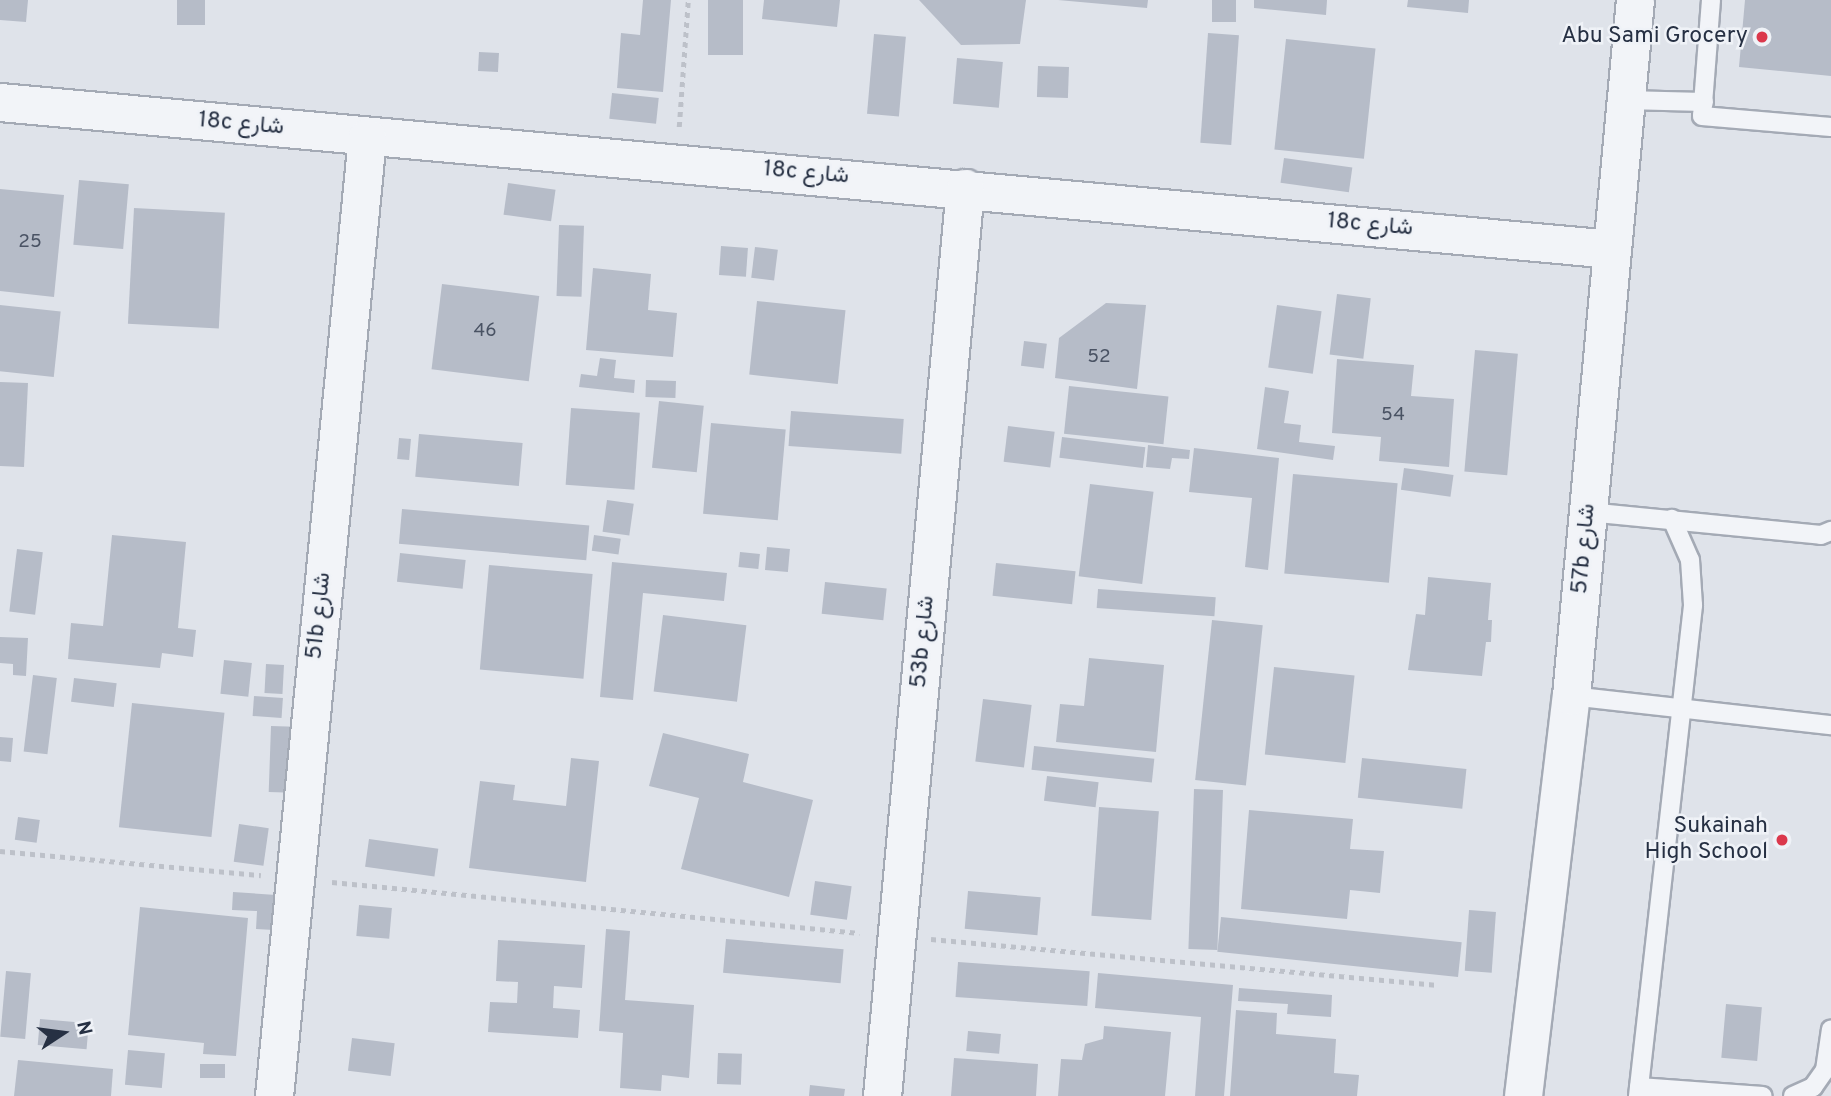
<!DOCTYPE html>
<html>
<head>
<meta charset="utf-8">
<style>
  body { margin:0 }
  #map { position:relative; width:1831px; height:1096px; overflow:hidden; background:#dfe3ea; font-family:Overpass,Vazirmatn,sans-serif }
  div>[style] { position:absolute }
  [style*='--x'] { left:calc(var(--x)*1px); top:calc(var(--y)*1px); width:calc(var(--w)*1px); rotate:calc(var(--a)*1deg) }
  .building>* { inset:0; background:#b6bcc8; transform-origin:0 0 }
  .path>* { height:4.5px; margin-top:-2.25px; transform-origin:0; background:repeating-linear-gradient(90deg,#bdc1c9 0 5px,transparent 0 10px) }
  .roads { filter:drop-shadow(2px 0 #a4aab5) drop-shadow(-2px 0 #a4aab5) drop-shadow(0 2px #a4aab5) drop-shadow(0 -2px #a4aab5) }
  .service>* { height:18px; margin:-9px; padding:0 9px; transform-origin:9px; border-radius:9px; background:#f2f4f8 }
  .minor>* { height:37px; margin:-18.5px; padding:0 18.5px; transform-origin:18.5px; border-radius:18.5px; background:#f2f4f8 }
  .dots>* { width:19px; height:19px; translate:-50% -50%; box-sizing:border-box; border:4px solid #eff2f7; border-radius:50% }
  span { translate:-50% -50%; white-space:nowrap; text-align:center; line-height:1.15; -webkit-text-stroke:5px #eff2f7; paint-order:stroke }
  .number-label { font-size:19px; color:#4a5364 }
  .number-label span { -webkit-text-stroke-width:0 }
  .poi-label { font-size:23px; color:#263043 }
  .right { translate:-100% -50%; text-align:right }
  .street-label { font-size:23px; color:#263043 }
  .north { position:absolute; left:28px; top:998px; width:70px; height:70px; -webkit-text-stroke:5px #eff2f7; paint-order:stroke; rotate:77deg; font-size:19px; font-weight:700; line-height:28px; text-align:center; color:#263043 }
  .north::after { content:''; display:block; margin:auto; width:24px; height:32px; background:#263043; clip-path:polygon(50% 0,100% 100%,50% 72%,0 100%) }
</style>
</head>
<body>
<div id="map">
  <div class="building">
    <div style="clip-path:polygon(0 0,28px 0,26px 22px,0 20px)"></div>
    <div style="left:177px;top:0;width:28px;height:25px"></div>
    <div style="clip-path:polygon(643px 0,671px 0,663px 92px,617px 88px,621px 33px,640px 35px)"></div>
    <div style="left:708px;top:0;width:35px;height:55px"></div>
    <div style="clip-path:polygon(764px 0,840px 0,837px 27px,762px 19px)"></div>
    <div style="clip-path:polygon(919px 0,1026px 0,1020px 44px,961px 45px)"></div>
    <div style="clip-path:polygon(1058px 0,1148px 0,1147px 8px)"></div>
    <div style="left:1212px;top:0;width:24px;height:22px"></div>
    <div style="clip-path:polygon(1254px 0,1327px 0,1326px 15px,1254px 8px)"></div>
    <div style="clip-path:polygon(1408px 0,1469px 0,1468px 13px,1407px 7px)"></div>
    <div style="clip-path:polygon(1745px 0,1831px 0,1831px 76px,1739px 67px)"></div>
    <div style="left:1208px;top:33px;width:31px;height:110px;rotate:4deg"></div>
    <div style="left:874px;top:34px;width:32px;height:80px;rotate:5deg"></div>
    <div style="left:1286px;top:39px;width:90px;height:111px;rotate:6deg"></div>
    <div style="left:479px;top:52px;width:20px;height:19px;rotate:3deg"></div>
    <div style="left:957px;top:58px;width:46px;height:46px;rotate:5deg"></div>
    <div style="left:1038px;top:66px;width:31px;height:31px;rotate:2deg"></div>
    <div style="left:612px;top:93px;width:47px;height:26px;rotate:6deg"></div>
    <div style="left:1284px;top:158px;width:69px;height:25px;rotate:8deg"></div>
    <div style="left:79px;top:180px;width:50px;height:65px;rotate:5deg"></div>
    <div style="left:508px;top:183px;width:48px;height:32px;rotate:8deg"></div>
    <div style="clip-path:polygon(0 189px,64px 195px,54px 297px,0 291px)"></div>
    <div style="left:134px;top:208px;width:91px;height:116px;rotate:3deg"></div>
    <div style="left:559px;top:225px;width:25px;height:71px;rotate:2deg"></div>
    <div style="left:721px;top:246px;width:27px;height:29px;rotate:4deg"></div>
    <div style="left:755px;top:247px;width:23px;height:31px;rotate:7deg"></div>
    <div style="clip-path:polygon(593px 268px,651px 274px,648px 310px,677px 313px,673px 357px,586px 350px)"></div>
    <div style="left:442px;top:284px;width:98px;height:86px;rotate:7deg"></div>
    <div style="left:1337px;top:294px;width:34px;height:61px;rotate:7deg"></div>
    <div style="left:757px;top:301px;width:89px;height:74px;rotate:6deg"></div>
    <div style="clip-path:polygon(1106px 303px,1146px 305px,1137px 389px,1055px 378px,1059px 338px)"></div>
    <div style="left:0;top:305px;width:61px;height:66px;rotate:6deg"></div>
    <div style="left:1277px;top:305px;width:45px;height:63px;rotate:8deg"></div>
    <div style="left:1024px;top:341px;width:23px;height:25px;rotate:7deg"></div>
    <div style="left:1475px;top:350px;width:43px;height:122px;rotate:5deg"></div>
    <div style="clip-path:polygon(600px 358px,616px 360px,614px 378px,635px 380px,634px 393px,579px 387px,581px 374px,597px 376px)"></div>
    <div style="clip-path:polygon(1337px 359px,1414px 365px,1411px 396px,1454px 399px,1449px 467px,1379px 461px,1381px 437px,1332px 433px)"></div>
    <div style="left:646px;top:380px;width:30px;height:17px;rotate:2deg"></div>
    <div style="clip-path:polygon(0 382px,28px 383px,24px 467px,0 466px)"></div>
    <div style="left:1069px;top:386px;width:100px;height:48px;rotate:6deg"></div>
    <div style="clip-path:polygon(1265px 387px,1289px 391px,1284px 423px,1301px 425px,1299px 442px,1335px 446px,1333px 460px,1257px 449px)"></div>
    <div style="left:659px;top:401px;width:45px;height:67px;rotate:6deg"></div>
    <div style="left:571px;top:408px;width:69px;height:77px;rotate:4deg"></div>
    <div style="left:791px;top:411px;width:113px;height:35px;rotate:4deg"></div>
    <div style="left:711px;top:423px;width:75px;height:91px;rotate:5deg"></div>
    <div style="left:1008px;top:426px;width:47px;height:36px;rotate:7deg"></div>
    <div style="left:419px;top:434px;width:104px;height:43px;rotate:5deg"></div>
    <div style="left:1062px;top:437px;width:84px;height:21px;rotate:7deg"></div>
    <div style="left:399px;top:438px;width:12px;height:21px;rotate:5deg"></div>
    <div style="clip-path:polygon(1148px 445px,1190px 450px,1189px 459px,1172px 458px,1170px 469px,1146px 467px)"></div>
    <div style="clip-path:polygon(1194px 448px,1279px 458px,1268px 570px,1245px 567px,1252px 498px,1189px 492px)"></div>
    <div style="left:1404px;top:468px;width:50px;height:22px;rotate:8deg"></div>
    <div style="left:1293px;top:474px;width:105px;height:100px;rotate:5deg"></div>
    <div style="left:1090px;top:484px;width:64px;height:93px;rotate:7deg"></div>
    <div style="left:607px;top:500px;width:27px;height:32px;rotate:8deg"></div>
    <div style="left:402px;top:509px;width:188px;height:35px;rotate:5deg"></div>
    <div style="clip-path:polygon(112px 535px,186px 542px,178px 628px,196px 630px,193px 657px,162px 653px,160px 668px,68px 659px,71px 623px,103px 626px)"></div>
    <div style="left:594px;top:535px;width:27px;height:16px;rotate:8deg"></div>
    <div style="left:767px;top:547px;width:23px;height:23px;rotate:5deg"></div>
    <div style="left:17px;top:549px;width:26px;height:63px;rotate:7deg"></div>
    <div style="left:740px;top:552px;width:20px;height:15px;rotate:6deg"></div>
    <div style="left:400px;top:553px;width:66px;height:29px;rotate:6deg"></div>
    <div style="clip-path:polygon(612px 562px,727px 573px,724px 601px,643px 593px,633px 700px,600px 697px)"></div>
    <div style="left:996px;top:563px;width:80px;height:33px;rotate:6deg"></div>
    <div style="left:489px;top:565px;width:104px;height:105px;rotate:5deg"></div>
    <div style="clip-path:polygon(1428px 577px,1491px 583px,1488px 620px,1492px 620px,1491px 642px,1486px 642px,1482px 676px,1408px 670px,1416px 614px,1425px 615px)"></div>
    <div style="left:825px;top:582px;width:62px;height:32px;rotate:6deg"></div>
    <div style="left:1098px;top:589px;width:118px;height:19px;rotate:4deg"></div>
    <div style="left:663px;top:615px;width:84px;height:77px;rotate:7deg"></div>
    <div style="left:1212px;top:620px;width:51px;height:161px;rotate:6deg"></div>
    <div style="clip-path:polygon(0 637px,28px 638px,26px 676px,13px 675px,13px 664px,0 663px)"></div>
    <div style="clip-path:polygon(1089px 658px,1164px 665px,1156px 752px,1056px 742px,1060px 704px,1084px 706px)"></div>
    <div style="left:224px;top:660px;width:28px;height:34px;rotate:6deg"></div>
    <div style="left:266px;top:664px;width:18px;height:29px;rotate:3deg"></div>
    <div style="left:1274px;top:667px;width:81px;height:88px;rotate:6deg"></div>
    <div style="left:33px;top:675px;width:24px;height:77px;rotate:7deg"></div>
    <div style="left:74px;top:678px;width:43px;height:24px;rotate:7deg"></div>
    <div style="left:254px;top:696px;width:29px;height:20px;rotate:4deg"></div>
    <div style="left:983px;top:699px;width:49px;height:63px;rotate:7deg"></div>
    <div style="left:132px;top:703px;width:93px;height:125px;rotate:6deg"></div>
    <div style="left:271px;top:726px;width:24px;height:66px;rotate:2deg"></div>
    <div style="clip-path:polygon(663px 733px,749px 754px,743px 782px,813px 800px,789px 897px,681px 869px,699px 798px,649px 786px)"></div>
    <div style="clip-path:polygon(0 737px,13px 738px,11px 762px,0 761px)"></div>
    <div style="left:1034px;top:746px;width:121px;height:24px;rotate:6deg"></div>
    <div style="clip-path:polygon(571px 758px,599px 761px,586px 882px,469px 868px,480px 781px,515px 785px,513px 800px,566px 806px)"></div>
    <div style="left:1362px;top:758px;width:105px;height:40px;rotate:6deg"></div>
    <div style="left:1047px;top:776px;width:52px;height:25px;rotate:7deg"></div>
    <div style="left:1194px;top:789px;width:29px;height:160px;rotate:2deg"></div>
    <div style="left:1099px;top:807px;width:60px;height:109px;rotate:4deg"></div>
    <div style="clip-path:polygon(1249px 810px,1353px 819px,1350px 849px,1384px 851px,1380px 893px,1350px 890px,1347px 919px,1241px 909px)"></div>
    <div style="left:18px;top:817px;width:22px;height:23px;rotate:8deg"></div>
    <div style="left:239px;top:824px;width:30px;height:38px;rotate:8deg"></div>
    <div style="left:369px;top:839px;width:70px;height:28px;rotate:8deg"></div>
    <div style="left:815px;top:881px;width:37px;height:34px;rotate:8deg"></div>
    <div style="left:968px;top:891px;width:73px;height:38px;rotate:5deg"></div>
    <div style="clip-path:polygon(233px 892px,276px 895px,274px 930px,256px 929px,257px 911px,232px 910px)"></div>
    <div style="left:359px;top:905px;width:33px;height:31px;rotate:5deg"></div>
    <div style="clip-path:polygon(140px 907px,248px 918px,236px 1056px,203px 1054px,204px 1043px,128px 1035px)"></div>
    <div style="left:1469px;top:910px;width:27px;height:61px;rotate:4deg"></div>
    <div style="left:1221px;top:917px;width:242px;height:35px;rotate:6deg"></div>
    <div style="clip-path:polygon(606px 929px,630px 931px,625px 1000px,694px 1005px,689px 1078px,662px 1075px,661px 1091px,620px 1088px,623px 1033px,599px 1031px)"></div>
    <div style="left:726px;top:939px;width:118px;height:34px;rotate:5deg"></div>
    <div style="clip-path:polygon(498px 940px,585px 945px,582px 988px,554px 986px,553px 1008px,580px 1010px,578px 1038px,488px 1032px,490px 1002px,517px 1003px,518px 982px,496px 981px)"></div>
    <div style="left:958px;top:962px;width:132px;height:35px;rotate:4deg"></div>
    <div style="left:6px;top:971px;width:25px;height:66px;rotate:5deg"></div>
    <div style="clip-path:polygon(1098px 973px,1233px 985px,1224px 1096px,1195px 1096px,1201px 1017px,1095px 1008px)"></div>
    <div style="clip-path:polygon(1239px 988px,1332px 995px,1331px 1017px,1287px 1014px,1288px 1004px,1238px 1001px)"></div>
    <div style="left:1726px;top:1004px;width:36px;height:54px;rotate:5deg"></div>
    <div style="clip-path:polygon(1236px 1010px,1277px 1013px,1276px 1034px,1336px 1039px,1334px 1073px,1359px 1075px,1357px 1096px,1230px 1096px)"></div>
    <div style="left:40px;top:1019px;width:49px;height:26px;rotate:5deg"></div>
    <div style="clip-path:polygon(1104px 1026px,1171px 1032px,1165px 1096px,1058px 1096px,1061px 1059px,1082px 1060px,1085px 1044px,1103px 1039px)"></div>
    <div style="left:968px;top:1031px;width:33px;height:20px;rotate:5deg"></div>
    <div style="left:352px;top:1038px;width:43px;height:33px;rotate:7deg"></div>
    <div style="left:128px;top:1050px;width:37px;height:35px;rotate:5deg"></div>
    <div style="left:718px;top:1053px;width:24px;height:31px;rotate:2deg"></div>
    <div style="clip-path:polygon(954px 1058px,1038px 1064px,1036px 1096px,951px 1096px)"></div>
    <div style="clip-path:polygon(18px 1060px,113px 1069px,111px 1096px,14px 1096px)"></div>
    <div style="left:200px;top:1064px;width:25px;height:14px"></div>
    <div style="clip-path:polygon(810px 1085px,845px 1089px,844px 1096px,809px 1096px)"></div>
  </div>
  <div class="path">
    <div style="--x:679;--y:127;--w:127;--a:-85.9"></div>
    <div style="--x:0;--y:851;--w:262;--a:5.3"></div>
    <div style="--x:332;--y:882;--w:530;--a:5.52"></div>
    <div style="--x:931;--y:939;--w:509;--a:5.18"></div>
  </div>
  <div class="roads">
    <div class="service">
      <div style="--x:1711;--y:0;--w:116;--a:94.4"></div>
      <div style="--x:1702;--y:116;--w:129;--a:4.9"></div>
      <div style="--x:1625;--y:100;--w:79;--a:1.5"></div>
      <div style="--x:1588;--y:512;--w:234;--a:5.6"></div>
      <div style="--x:1821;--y:535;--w:11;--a:-22"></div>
      <div style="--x:1571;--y:696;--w:262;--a:6.4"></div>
      <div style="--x:1639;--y:1087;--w:124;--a:4.2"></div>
      <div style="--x:1638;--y:1096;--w:494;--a:-83.6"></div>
      <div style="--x:1693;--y:605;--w:45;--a:-93.8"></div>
      <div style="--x:1690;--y:560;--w:45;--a:-113.7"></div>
      <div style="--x:1793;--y:1096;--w:22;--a:-24"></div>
      <div style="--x:1813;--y:1087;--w:21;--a:-55"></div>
      <div style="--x:1825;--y:1070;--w:41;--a:-81.7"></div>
    </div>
    <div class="minor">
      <div style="--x:0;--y:102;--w:1618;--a:5.21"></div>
      <div style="--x:274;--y:1096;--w:963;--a:-84.46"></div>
      <div style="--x:882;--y:1096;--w:912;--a:-84.78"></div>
      <div style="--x:1523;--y:1096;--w:403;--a:-83.2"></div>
      <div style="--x:1571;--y:696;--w:699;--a:-84.75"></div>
    </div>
  </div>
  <div class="dots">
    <div style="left:1762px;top:37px;background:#db384c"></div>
    <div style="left:1782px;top:840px;background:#db384c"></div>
  </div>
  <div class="number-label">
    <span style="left:30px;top:243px">25</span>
    <span style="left:485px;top:332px">46</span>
    <span style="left:1099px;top:358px">52</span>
    <span style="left:1393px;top:416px">54</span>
  </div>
  <div class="poi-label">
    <span class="right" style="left:1748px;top:37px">Abu Sami Grocery</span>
    <span class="right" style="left:1768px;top:840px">Sukainah<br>High School</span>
  </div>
  <div class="street-label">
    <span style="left:241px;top:125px;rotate:5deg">18c شارع</span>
    <span style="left:806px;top:174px;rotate:5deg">18c شارع</span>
    <span style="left:1370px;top:226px;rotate:5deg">18c شارع</span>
    <span style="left:1585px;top:549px;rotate:-85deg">57b شارع</span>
    <span style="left:320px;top:616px;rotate:-84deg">51b شارع</span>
    <span style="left:924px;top:642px;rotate:-85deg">53b شارع</span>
  </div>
  <div class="north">N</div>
</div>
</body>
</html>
